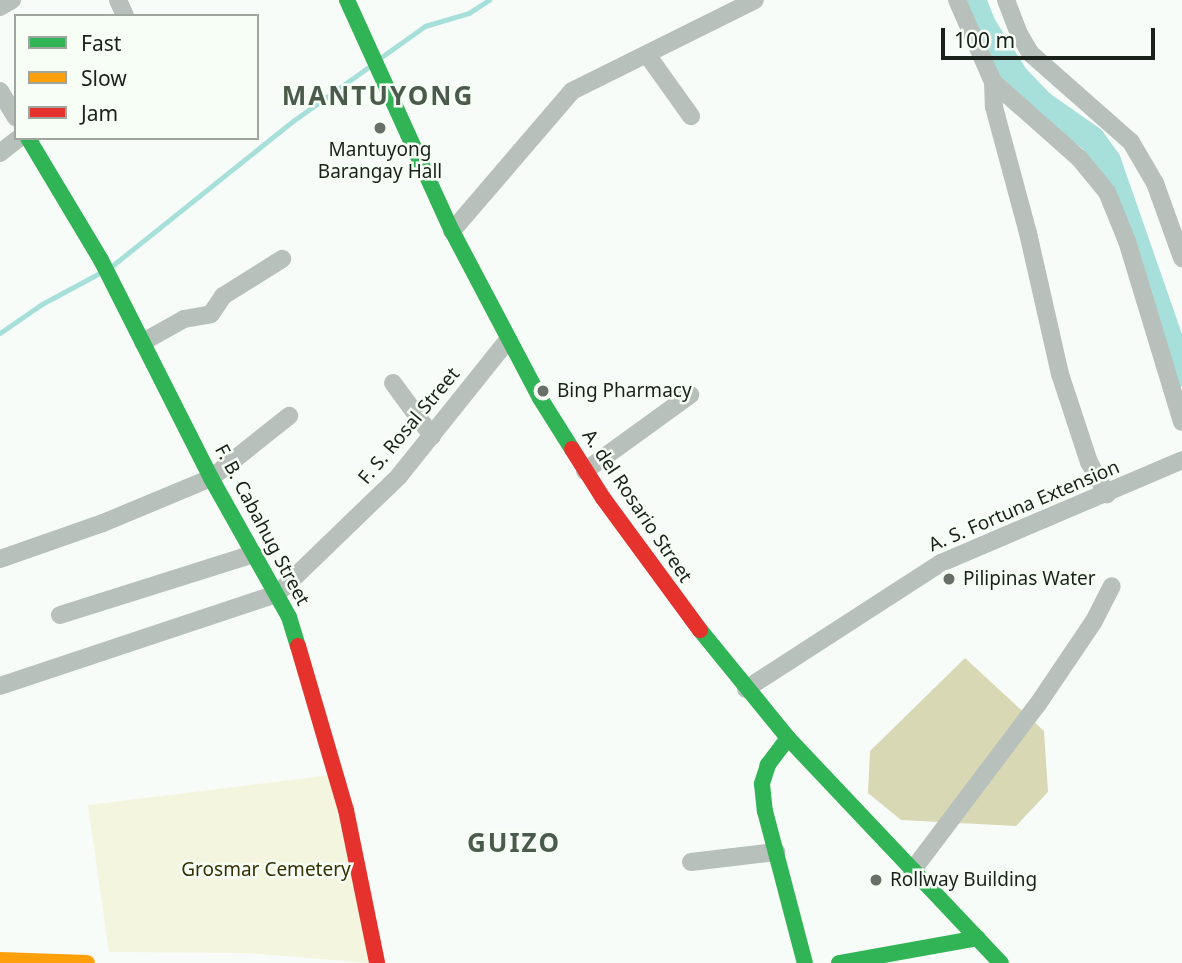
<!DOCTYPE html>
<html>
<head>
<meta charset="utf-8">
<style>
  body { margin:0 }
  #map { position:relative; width:1182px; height:963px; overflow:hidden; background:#f8fcf8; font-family:"Noto Sans",sans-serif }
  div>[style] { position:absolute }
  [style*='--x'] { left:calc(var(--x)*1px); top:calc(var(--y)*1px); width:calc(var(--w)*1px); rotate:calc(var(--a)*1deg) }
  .green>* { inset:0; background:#f4f5df }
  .forest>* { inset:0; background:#d9d8b5 }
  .stream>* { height:4.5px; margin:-2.25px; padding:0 2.25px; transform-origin:2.25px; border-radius:2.25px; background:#a7e0da }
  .river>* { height:26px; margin:-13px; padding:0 13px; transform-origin:13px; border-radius:13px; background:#a7e0da }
  .street>* { height:18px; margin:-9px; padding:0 9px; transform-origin:9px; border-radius:9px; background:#b8c0bc }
  .fast>* { height:16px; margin:-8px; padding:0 8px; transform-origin:8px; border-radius:8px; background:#30b455 }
  .slow>* { height:16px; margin:-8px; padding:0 8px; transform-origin:8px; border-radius:8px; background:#ff9f0a }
  .jam>* { height:16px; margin:-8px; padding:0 8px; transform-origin:8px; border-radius:8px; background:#e5322d }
  .dots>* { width:19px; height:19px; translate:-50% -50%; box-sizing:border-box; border:4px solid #f6fef6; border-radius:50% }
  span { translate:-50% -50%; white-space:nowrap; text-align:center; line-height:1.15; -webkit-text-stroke:5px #f6fef6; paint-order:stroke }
  .poi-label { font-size:19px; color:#1a211a }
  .left { translate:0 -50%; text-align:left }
  .street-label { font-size:19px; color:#1a211a }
  .park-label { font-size:19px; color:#353100 }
  .district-label { font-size:26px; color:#4a5b4b; font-weight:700; letter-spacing:2px }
  .legend { position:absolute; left:14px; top:14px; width:245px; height:126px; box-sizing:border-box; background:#f6fef6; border:2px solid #9ea69e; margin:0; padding:9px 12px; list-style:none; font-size:21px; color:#1a211a }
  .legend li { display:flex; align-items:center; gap:14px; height:35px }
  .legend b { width:35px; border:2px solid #9ea69e }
  .scale { position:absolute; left:941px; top:28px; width:214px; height:32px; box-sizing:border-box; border:4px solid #1a211a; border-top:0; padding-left:9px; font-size:21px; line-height:24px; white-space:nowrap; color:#1a211a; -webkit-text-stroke:5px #f6fef6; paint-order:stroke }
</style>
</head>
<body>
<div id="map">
  <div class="green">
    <div style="clip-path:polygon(330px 775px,370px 963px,247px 953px,109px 952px,88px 805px)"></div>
  </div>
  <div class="forest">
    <div style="clip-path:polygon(965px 658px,1044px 731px,1048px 792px,1016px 826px,901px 820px,868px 793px,870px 751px)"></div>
  </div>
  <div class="stream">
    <div style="--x:383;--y:56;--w:52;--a:-35.5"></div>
    <div style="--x:425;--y:26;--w:46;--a:-16.5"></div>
    <div style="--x:469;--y:13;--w:24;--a:-33"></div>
    <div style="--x:112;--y:266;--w:232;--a:-38.7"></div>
    <div style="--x:293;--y:121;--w:95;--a:-35.5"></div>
    <div style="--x:0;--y:333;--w:51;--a:-34.6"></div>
    <div style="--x:42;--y:304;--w:64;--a:-28.2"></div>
  </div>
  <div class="river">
    <div style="--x:973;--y:0;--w:27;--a:68"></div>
    <div style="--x:983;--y:25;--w:62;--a:57.6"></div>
    <div style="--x:1016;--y:77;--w:37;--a:46"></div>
    <div style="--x:1042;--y:104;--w:61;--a:35"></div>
    <div style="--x:1092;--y:139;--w:27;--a:54"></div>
    <div style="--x:1108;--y:161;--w:225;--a:70.8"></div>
  </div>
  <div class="street">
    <div style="--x:118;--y:0;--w:17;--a:66"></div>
    <div style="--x:957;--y:0;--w:90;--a:66.3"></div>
    <div style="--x:993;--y:82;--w:115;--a:41.5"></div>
    <div style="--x:1079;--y:158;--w:44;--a:50.5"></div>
    <div style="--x:1107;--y:192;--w:53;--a:67.8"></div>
    <div style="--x:1127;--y:241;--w:189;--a:73.1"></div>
    <div style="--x:1006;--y:0;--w:34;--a:69"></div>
    <div style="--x:1018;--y:32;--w:24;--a:60"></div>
    <div style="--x:1030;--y:53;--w:135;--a:41.4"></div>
    <div style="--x:1131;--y:142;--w:48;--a:59.7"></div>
    <div style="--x:1155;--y:183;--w:80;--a:70.2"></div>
    <div style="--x:0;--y:7;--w:14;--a:-30"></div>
    <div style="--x:648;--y:56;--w:74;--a:54.4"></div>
    <div style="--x:993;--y:82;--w:25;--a:88"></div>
    <div style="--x:994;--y:107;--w:131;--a:74.9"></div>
    <div style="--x:1028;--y:233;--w:145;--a:77.2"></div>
    <div style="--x:1060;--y:374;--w:93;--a:71.8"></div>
    <div style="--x:1089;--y:462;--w:37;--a:61"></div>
    <div style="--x:0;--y:91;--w:31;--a:59"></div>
    <div style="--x:0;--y:153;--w:24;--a:-38"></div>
    <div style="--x:452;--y:231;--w:184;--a:-49.4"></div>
    <div style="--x:572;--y:91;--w:204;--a:-26.4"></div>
    <div style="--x:143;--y:342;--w:47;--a:-29.3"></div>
    <div style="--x:184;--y:319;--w:27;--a:-10"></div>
    <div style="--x:211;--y:314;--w:22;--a:-56"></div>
    <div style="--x:223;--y:296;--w:70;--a:-32.1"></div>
    <div style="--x:393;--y:383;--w:66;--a:53.7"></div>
    <div style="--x:585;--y:471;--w:130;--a:-35.9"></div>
    <div style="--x:0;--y:559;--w:109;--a:-19.3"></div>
    <div style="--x:103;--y:523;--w:117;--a:-22.6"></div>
    <div style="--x:211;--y:478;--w:100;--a:-38.5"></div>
    <div style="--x:60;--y:615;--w:203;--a:-17.5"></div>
    <div style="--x:0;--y:686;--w:292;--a:-18.4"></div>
    <div style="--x:277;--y:594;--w:170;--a:-44"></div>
    <div style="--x:399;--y:476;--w:174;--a:-51.3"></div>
    <div style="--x:746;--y:689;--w:232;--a:-32.9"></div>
    <div style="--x:941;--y:563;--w:262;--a:-23.1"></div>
    <div style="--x:691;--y:862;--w:86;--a:-6.7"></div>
    <div style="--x:912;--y:871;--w:209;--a:-53"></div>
    <div style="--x:1038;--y:704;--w:100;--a:-56"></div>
    <div style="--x:1094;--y:621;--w:39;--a:-63"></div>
  </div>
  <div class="fast">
    <div style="--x:347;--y:0;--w:254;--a:65.6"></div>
    <div style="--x:452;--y:231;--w:189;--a:62.2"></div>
    <div style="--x:540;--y:398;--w:60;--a:57.9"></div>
    <div style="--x:28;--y:138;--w:142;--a:59.1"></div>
    <div style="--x:101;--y:260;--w:244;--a:63.2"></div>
    <div style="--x:211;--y:478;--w:159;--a:60.7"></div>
    <div style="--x:289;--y:617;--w:30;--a:73"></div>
    <div style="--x:700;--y:630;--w:139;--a:50.8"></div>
    <div style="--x:788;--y:738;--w:310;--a:46.6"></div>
    <div style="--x:788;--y:738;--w:34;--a:127"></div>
    <div style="--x:768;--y:765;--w:20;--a:108"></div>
    <div style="--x:762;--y:784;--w:27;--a:84"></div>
    <div style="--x:765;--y:811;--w:157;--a:75.3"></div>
    <div style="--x:839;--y:963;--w:141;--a:-10.2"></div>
  </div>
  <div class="slow">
    <div style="--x:0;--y:960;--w:87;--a:2"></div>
  </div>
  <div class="jam">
    <div style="--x:572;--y:449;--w:58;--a:57.7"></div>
    <div style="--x:603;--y:498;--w:164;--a:53.7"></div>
    <div style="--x:298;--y:646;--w:171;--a:73.7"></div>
    <div style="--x:346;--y:810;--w:156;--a:78.5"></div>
  </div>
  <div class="dots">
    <div style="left:380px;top:128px;background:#686e68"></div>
    <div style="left:543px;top:391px;background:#686e68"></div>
    <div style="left:949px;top:579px;background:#686e68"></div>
    <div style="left:876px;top:880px;background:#686e68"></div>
  </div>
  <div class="poi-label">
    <span style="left:380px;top:161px">Mantuyong<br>Barangay Hall</span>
    <span class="left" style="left:557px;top:391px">Bing Pharmacy</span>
    <span class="left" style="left:963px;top:579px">Pilipinas Water</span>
    <span class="left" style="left:890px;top:880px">Rollway Building</span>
  </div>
  <div class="street-label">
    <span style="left:409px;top:426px;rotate:-50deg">F. S. Rosal Street</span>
    <span style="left:637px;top:506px;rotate:56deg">A. del Rosario Street</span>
    <span style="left:1024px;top:506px;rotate:-23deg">A. S. Fortuna Extension</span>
    <span style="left:262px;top:525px;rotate:62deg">F. B. Cabahug Street</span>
  </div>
  <div class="park-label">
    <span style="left:266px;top:870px">Grosmar Cemetery</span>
  </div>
  <div class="district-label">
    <span style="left:378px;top:96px">MANTUYONG</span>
    <span style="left:514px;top:843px">GUIZO</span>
  </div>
  <ul class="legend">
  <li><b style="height:9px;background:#30b455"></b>Fast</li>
  <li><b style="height:9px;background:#ff9f0a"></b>Slow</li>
  <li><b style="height:9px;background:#e5322d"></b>Jam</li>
  </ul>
  <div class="scale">100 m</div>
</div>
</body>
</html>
